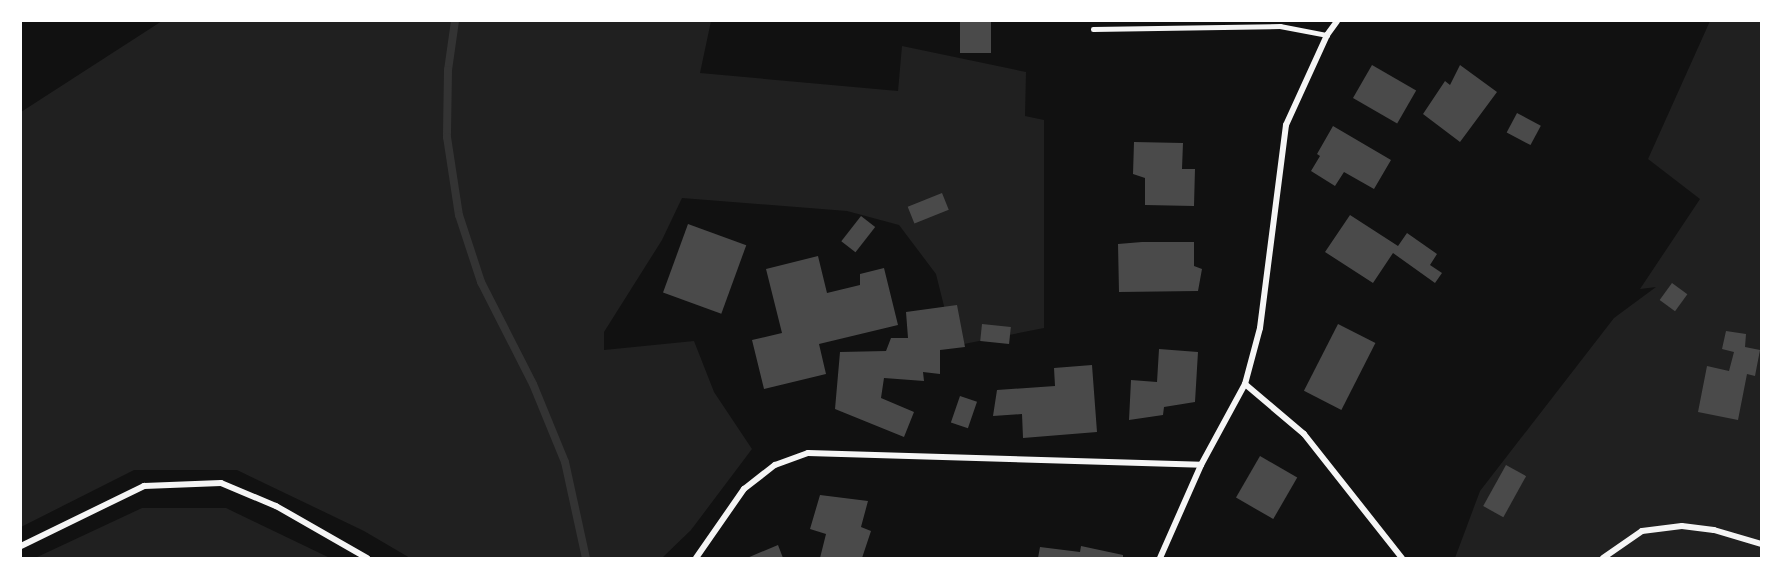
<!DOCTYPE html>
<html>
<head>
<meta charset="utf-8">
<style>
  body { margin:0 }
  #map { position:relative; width:1782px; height:579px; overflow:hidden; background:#111; font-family:"Open Sans",sans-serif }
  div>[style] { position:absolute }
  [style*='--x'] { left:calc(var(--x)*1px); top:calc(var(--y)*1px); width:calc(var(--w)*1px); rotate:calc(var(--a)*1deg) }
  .green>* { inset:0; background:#202020 }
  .stream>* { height:8px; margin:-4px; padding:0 4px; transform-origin:4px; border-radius:4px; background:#333 }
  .building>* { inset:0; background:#4a4a4a; transform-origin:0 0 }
  .service>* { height:4.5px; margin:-2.25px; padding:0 2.25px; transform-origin:2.25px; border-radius:2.25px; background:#f5f5f5 }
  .minor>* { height:6px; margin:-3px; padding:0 3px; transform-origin:3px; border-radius:3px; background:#f5f5f5 }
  span { translate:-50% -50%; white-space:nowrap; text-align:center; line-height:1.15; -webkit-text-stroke:6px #fff; paint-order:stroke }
  .frame { position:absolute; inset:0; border:22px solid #fff; pointer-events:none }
</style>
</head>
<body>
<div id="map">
  <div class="green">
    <div style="clip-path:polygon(162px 21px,711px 21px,700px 73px,898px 91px,902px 46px,1026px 72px,1025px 116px,1044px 120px,1044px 328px,954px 346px,936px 274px,899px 225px,847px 211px,682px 198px,662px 240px,604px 332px,604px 350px,694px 341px,714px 392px,752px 449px,691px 530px,662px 558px,410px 558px,364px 531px,237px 470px,134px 470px,21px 527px,21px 112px)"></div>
    <div style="clip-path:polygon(1710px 21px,1761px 21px,1761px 558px,1455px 558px,1480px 491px,1614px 318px,1656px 287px,1640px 289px,1700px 199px,1648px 159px)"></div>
    <div style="clip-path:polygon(142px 508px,226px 508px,330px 558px,35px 558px)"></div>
  </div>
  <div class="stream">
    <div style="--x:455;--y:21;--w:49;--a:98.1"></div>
    <div style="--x:448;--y:70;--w:67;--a:90.9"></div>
    <div style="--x:447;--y:137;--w:79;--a:81.3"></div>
    <div style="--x:459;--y:215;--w:71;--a:71.8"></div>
    <div style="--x:481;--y:282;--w:114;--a:63"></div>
    <div style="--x:533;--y:384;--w:84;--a:67.7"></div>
    <div style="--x:565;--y:462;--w:98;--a:77.7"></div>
  </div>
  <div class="building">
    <div style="left:960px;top:21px;width:31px;height:32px"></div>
    <div style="left:1372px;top:65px;width:51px;height:38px;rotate:30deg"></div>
    <div style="clip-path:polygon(1460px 65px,1497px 92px,1460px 142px,1423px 114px,1445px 81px,1450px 85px)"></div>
    <div style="left:1517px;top:113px;width:27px;height:22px;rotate:28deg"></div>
    <div style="clip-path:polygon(1333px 126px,1391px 160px,1374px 189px,1344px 172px,1335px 186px,1311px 171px,1320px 156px,1317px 154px)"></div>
    <div style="clip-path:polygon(1134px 142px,1183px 143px,1182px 169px,1195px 169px,1194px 206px,1145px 205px,1145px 178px,1133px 174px)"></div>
    <div style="left:942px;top:193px;width:18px;height:37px;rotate:68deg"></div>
    <div style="clip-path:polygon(1350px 215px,1398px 246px,1407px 233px,1437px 254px,1430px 265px,1442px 273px,1435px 283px,1393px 253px,1373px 283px,1325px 252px)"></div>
    <div style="left:861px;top:216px;width:18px;height:32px;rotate:38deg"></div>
    <div style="left:688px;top:224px;width:62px;height:73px;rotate:20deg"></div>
    <div style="clip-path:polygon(1142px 242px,1194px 242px,1194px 266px,1202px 269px,1198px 291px,1119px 292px,1118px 244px)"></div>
    <div style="clip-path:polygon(818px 256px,827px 293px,860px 285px,860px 274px,884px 268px,898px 325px,819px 344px,826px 374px,764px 389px,752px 340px,782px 333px,766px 269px)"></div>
    <div style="left:1672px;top:283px;width:19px;height:21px;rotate:36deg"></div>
    <div style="clip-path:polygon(957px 305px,965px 347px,940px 350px,940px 374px,923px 372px,924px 381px,884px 378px,881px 398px,914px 412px,904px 437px,835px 409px,840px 352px,886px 351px,891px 338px,908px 338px,906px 312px)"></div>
    <div style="left:982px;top:324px;width:29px;height:17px;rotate:6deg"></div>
    <div style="left:1338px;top:324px;width:42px;height:75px;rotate:27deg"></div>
    <div style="clip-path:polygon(1726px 331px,1746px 334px,1745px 347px,1760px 350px,1755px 376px,1747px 374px,1738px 420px,1698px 412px,1707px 366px,1729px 371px,1734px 352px,1722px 349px)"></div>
    <div style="clip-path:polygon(1159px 349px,1198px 352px,1195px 402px,1164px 407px,1163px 415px,1129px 420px,1131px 380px,1157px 382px)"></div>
    <div style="clip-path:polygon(1092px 365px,1097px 432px,1023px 438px,1022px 414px,993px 416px,997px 390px,1055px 386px,1054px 368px)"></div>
    <div style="left:960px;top:396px;width:18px;height:28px;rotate:19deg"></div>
    <div style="left:1260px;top:456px;width:43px;height:48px;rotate:30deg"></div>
    <div style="left:1506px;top:465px;width:23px;height:47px;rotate:29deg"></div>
    <div style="clip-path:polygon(820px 495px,868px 501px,861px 527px,871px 531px,862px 558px,820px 558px,826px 534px,810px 529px)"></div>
    <div style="clip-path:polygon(778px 545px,783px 558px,747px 558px)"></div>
    <div style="clip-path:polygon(1081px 546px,1123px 555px,1123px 558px,1038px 558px,1040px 547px,1080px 552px)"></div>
  </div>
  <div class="service">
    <div style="--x:1093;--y:29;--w:187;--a:-0.9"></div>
    <div style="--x:1280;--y:26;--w:48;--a:10.8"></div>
  </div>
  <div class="minor">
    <div style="--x:1245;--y:384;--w:77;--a:40.3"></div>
    <div style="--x:1304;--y:434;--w:158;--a:51.7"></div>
    <div style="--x:21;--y:546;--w:137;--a:-26"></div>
    <div style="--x:144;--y:486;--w:77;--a:-2.2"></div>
    <div style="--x:221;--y:483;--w:60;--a:22.7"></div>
    <div style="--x:276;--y:506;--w:105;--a:29.7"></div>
    <div style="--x:696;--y:558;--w:84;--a:-55.2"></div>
    <div style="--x:744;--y:489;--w:39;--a:-38"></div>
    <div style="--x:775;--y:465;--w:35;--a:-20"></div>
    <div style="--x:808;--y:453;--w:393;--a:1.7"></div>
    <div style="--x:1160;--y:558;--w:102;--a:-66.2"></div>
    <div style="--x:1201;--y:465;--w:92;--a:-61.5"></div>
    <div style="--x:1245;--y:384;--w:58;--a:-75"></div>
    <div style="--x:1260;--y:328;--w:205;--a:-82.7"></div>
    <div style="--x:1286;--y:125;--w:99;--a:-65.5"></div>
    <div style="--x:1327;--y:35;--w:17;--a:-54"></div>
    <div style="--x:1603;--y:558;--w:47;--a:-34.7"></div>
    <div style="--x:1642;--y:531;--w:40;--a:-7.1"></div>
    <div style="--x:1682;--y:526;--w:32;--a:7"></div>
    <div style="--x:1714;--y:530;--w:49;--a:16.6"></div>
  </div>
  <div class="frame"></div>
</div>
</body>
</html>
